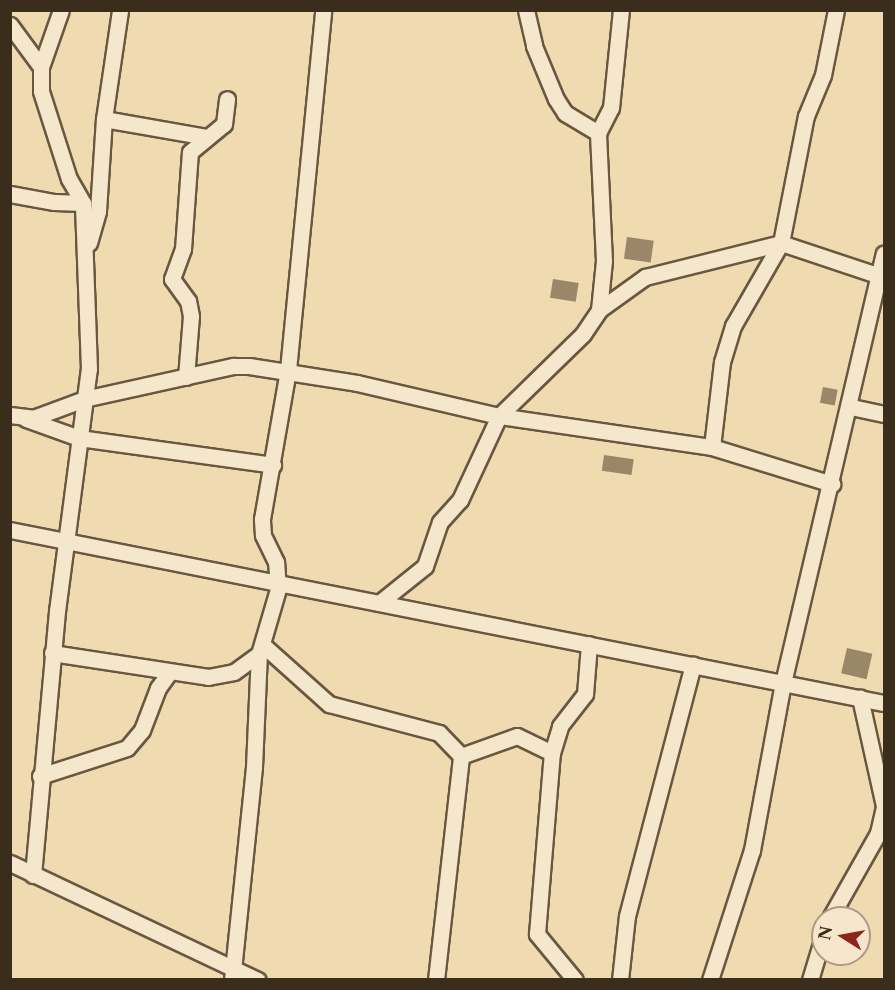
<!DOCTYPE html>
<html>
<head>
<meta charset="utf-8">
<style>
  body { margin:0 }
  #map { position:relative; width:895px; height:990px; overflow:hidden; background:#f0daaf; font-family:"Libre Caslon Text",serif }
  div>[style] { position:absolute }
  [style*='--x'] { left:calc(var(--x)*1px); top:calc(var(--y)*1px); width:calc(var(--w)*1px); rotate:calc(var(--a)*1deg) }
  .building>* { inset:0; background:#998768; transform-origin:0 0 }
  .roads { filter:drop-shadow(2px 0 #685840) drop-shadow(-2px 0 #685840) drop-shadow(0 2px #685840) drop-shadow(0 -2px #685840) }
  .street>* { height:15px; margin:-7.5px; padding:0 7.5px; transform-origin:7.5px; border-radius:7.5px; background:#f5e7cb }
  span { translate:-50% -50%; white-space:nowrap; text-align:center; line-height:1.15; -webkit-text-stroke:6px #f5e7cb; paint-order:stroke }
  .frame { position:absolute; inset:0; border:12px solid #3b2d1b; pointer-events:none }
  .north { position:absolute; left:811px; top:906px; width:60px; height:60px; box-sizing:border-box; background:#f5e7cb; border:2px solid #ab9d85; border-radius:50%; rotate:281deg; font-size:16px; font-weight:700; line-height:24px; text-align:center; color:#3b2d1b }
  .north::after { content:''; display:block; margin:auto; width:21px; height:27px; background:#8f2418; clip-path:polygon(50% 0,100% 100%,50% 72%,0 100%) }
</style>
</head>
<body>
<div id="map">
  <div class="building">
    <div style="left:627px;top:237px;width:27px;height:22px;rotate:8deg"></div>
    <div style="left:553px;top:279px;width:26px;height:19px;rotate:9deg"></div>
    <div style="left:823px;top:387px;width:15px;height:16px;rotate:11deg"></div>
    <div style="left:604px;top:455px;width:30px;height:16px;rotate:8deg"></div>
    <div style="left:847px;top:648px;width:26px;height:26px;rotate:13deg"></div>
  </div>
  <div class="roads">
    <div class="street">
      <div style="--x:526;--y:10;--w:37;--a:77"></div>
      <div style="--x:534;--y:46;--w:57;--a:67.5"></div>
      <div style="--x:556;--y:99;--w:17;--a:57"></div>
      <div style="--x:565;--y:113;--w:39;--a:31"></div>
      <div style="--x:10;--y:25;--w:52;--a:53.6"></div>
      <div style="--x:104;--y:119;--w:105;--a:9.9"></div>
      <div style="--x:10;--y:194;--w:45;--a:10.3"></div>
      <div style="--x:54;--y:202;--w:29;--a:2"></div>
      <div style="--x:89;--y:243;--w:33;--a:-74"></div>
      <div style="--x:98;--y:211;--w:92;--a:-86.3"></div>
      <div style="--x:104;--y:119;--w:110;--a:-81.6"></div>
      <div style="--x:599;--y:310;--w:49;--a:-84.2"></div>
      <div style="--x:604;--y:261;--w:128;--a:-92.7"></div>
      <div style="--x:598;--y:133;--w:28;--a:-63"></div>
      <div style="--x:611;--y:108;--w:99;--a:-84.2"></div>
      <div style="--x:186;--y:377;--w:61;--a:-85.3"></div>
      <div style="--x:191;--y:316;--w:15;--a:-101"></div>
      <div style="--x:188;--y:301;--w:27;--a:-126"></div>
      <div style="--x:172;--y:279;--w:32;--a:-70"></div>
      <div style="--x:183;--y:249;--w:97;--a:-85.9"></div>
      <div style="--x:190;--y:152;--w:44;--a:-39.5"></div>
      <div style="--x:224;--y:124;--w:25;--a:-83"></div>
      <div style="--x:851;--y:407;--w:34;--a:12"></div>
      <div style="--x:10;--y:415;--w:23;--a:7"></div>
      <div style="--x:33;--y:418;--w:54;--a:-20.4"></div>
      <div style="--x:84;--y:399;--w:153;--a:-12.5"></div>
      <div style="--x:233;--y:366;--w:16;--a:0"></div>
      <div style="--x:249;--y:366;--w:109;--a:8.9"></div>
      <div style="--x:357;--y:383;--w:146;--a:13.1"></div>
      <div style="--x:499;--y:416;--w:215;--a:8.3"></div>
      <div style="--x:712;--y:447;--w:126;--a:17.1"></div>
      <div style="--x:26;--y:419;--w:56;--a:19.7"></div>
      <div style="--x:79;--y:438;--w:196;--a:7.9"></div>
      <div style="--x:712;--y:447;--w:86;--a:-83.3"></div>
      <div style="--x:722;--y:362;--w:38;--a:-73"></div>
      <div style="--x:733;--y:326;--w:96;--a:-60"></div>
      <div style="--x:781;--y:243;--w:129;--a:-78.9"></div>
      <div style="--x:806;--y:116;--w:44;--a:-67.5"></div>
      <div style="--x:823;--y:75;--w:66;--a:-78.7"></div>
      <div style="--x:10;--y:530;--w:891;--a:11.2"></div>
      <div style="--x:379;--y:603;--w:59;--a:-38.8"></div>
      <div style="--x:425;--y:566;--w:46;--a:-71.2"></div>
      <div style="--x:440;--y:522;--w:30;--a:-48"></div>
      <div style="--x:460;--y:500;--w:93;--a:-65.1"></div>
      <div style="--x:499;--y:416;--w:117;--a:-44.3"></div>
      <div style="--x:583;--y:334;--w:29;--a:-56"></div>
      <div style="--x:599;--y:310;--w:57;--a:-35.7"></div>
      <div style="--x:645;--y:277;--w:140;--a:-14"></div>
      <div style="--x:781;--y:243;--w:104;--a:18.4"></div>
      <div style="--x:263;--y:645;--w:89;--a:41.8"></div>
      <div style="--x:329;--y:704;--w:114;--a:14.8"></div>
      <div style="--x:439;--y:733;--w:32;--a:46"></div>
      <div style="--x:461;--y:756;--w:59;--a:-19.7"></div>
      <div style="--x:517;--y:736;--w:39;--a:26"></div>
      <div style="--x:52;--y:653;--w:158;--a:8.7"></div>
      <div style="--x:208;--y:677;--w:26;--a:-11"></div>
      <div style="--x:234;--y:672;--w:31;--a:-36"></div>
      <div style="--x:40;--y:776;--w:91;--a:-17.8"></div>
      <div style="--x:127;--y:748;--w:23;--a:-50"></div>
      <div style="--x:142;--y:730;--w:45;--a:-69.1"></div>
      <div style="--x:158;--y:688;--w:19;--a:-54"></div>
      <div style="--x:10;--y:863;--w:274;--a:25.3"></div>
      <div style="--x:33;--y:875;--w:265;--a:-84.8"></div>
      <div style="--x:57;--y:611;--w:244;--a:-82.5"></div>
      <div style="--x:89;--y:369;--w:166;--a:-92.1"></div>
      <div style="--x:83;--y:203;--w:28;--a:-120"></div>
      <div style="--x:69;--y:179;--w:92;--a:-107.7"></div>
      <div style="--x:41;--y:91;--w:24;--a:-90"></div>
      <div style="--x:41;--y:67;--w:60;--a:-70.7"></div>
      <div style="--x:830;--y:918;--w:98;--a:-60.5"></div>
      <div style="--x:878;--y:833;--w:28;--a:-77"></div>
      <div style="--x:884;--y:806;--w:111;--a:-102.5"></div>
      <div style="--x:232;--y:980;--w:214;--a:-84.1"></div>
      <div style="--x:254;--y:767;--w:113;--a:-87.5"></div>
      <div style="--x:259;--y:654;--w:68;--a:-73.7"></div>
      <div style="--x:278;--y:589;--w:27;--a:-94"></div>
      <div style="--x:276;--y:562;--w:30;--a:-116"></div>
      <div style="--x:263;--y:535;--w:16;--a:-94"></div>
      <div style="--x:262;--y:519;--w:151;--a:-80.1"></div>
      <div style="--x:288;--y:370;--w:362;--a:-84.4"></div>
      <div style="--x:436;--y:980;--w:225;--a:-83.6"></div>
      <div style="--x:575;--y:980;--w:60;--a:-129.6"></div>
      <div style="--x:537;--y:934;--w:182;--a:-85.3"></div>
      <div style="--x:552;--y:753;--w:28;--a:-73"></div>
      <div style="--x:560;--y:726;--w:41;--a:-52"></div>
      <div style="--x:585;--y:694;--w:50;--a:-85.4"></div>
      <div style="--x:620;--y:980;--w:64;--a:-83.8"></div>
      <div style="--x:627;--y:916;--w:260;--a:-75.3"></div>
      <div style="--x:710;--y:980;--w:137;--a:-72.1"></div>
      <div style="--x:752;--y:850;--w:170;--a:-79.5"></div>
      <div style="--x:783;--y:683;--w:441;--a:-76.8"></div>
      <div style="--x:810;--y:980;--w:45;--a:-73.2"></div>
    </div>
  </div>
  <div class="frame"></div>
  <div class="north">N</div>
</div>
</body>
</html>
